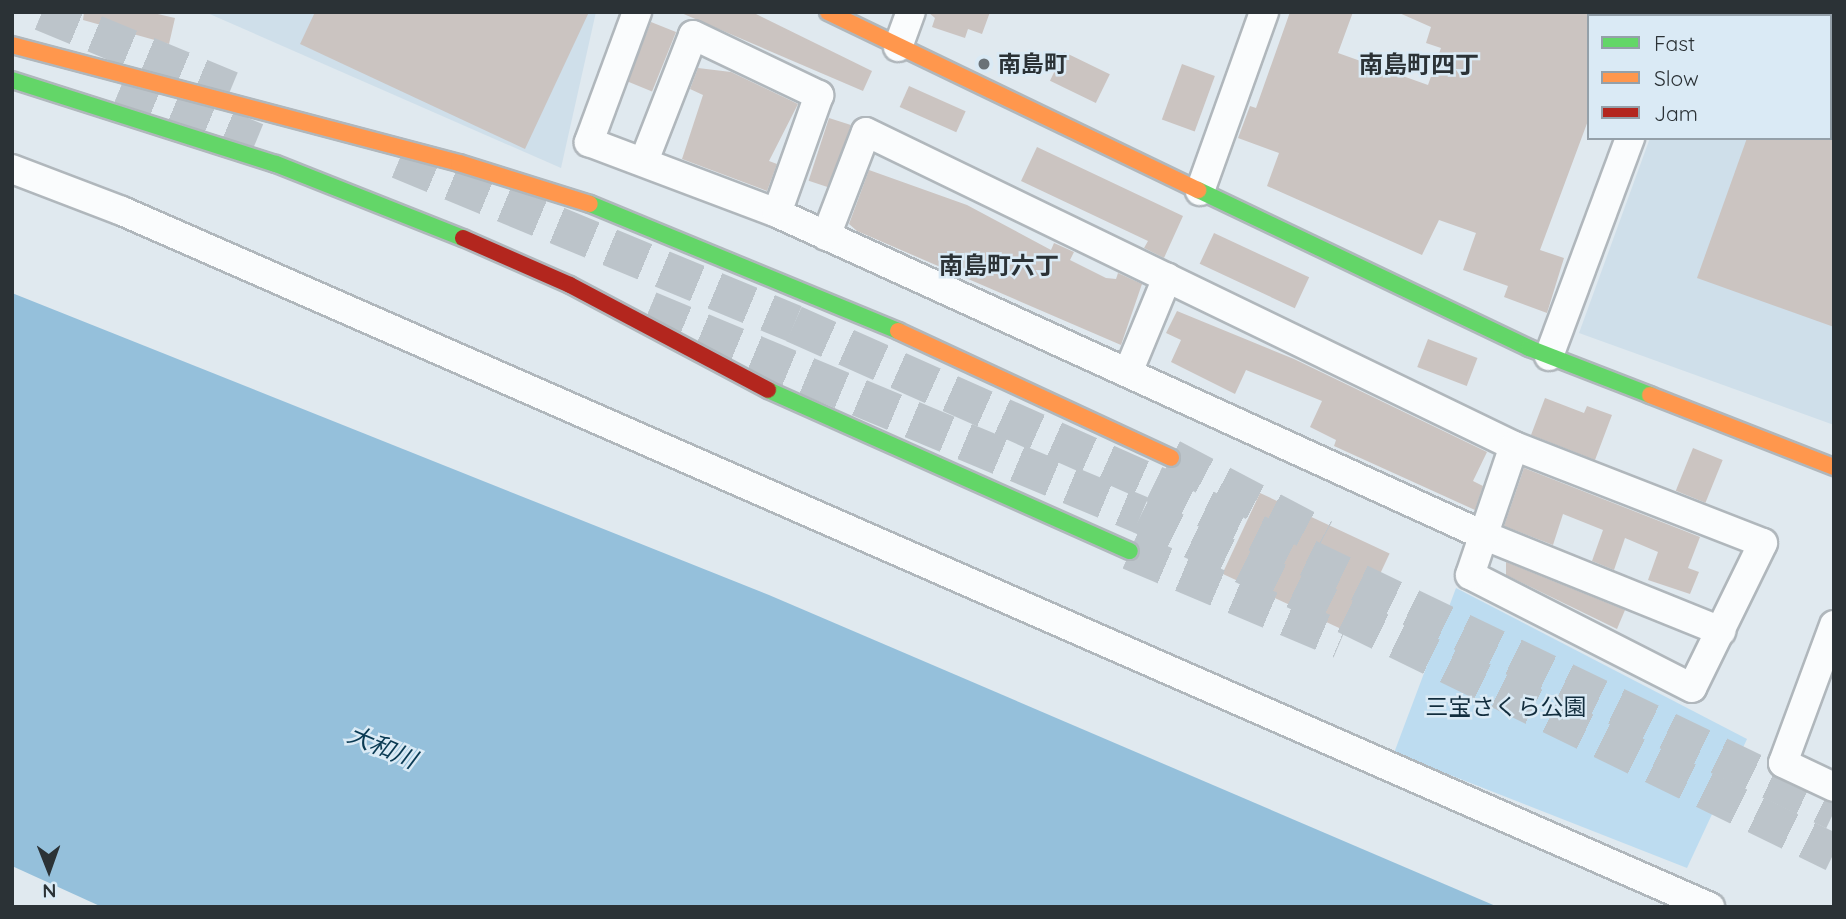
<!DOCTYPE html>
<html>
<head>
<meta charset="utf-8">
<style>
  body { margin:0 }
  #map { position:relative; width:1846px; height:919px; overflow:hidden; background:#e0e9ef; font-family:Quicksand,"Noto Sans JP",sans-serif }
  div>[style] { position:absolute }
  [style*='--x'] { left:calc(var(--x)*1px); top:calc(var(--y)*1px); width:calc(var(--w)*1px); rotate:calc(var(--a)*1deg) }
  .built>* { inset:0; background:#cfdfea }
  .green>* { inset:0; background:#bddcf0 }
  .water>* { inset:0; background:#95c0db }
  .building>* { inset:0; background:#cbc4c1; transform-origin:0 0 }
  .highway-tunnel>* { height:38px; margin-top:-19px; transform-origin:0; background:repeating-linear-gradient(90deg,#bcc4ca 0 38px,transparent 0 57px) }
  .roads { filter:drop-shadow(2px 0 #b0b7bc) drop-shadow(-2px 0 #b0b7bc) drop-shadow(0 2px #b0b7bc) drop-shadow(0 -2px #b0b7bc) }
  .street>* { height:28px; margin:-14px; padding:0 14px; transform-origin:14px; border-radius:14px; background:#fafcfd }
  .fast>* { height:16px; margin:-8px; padding:0 8px; transform-origin:8px; border-radius:8px; background:#63d668 }
  .slow>* { height:16px; margin:-8px; padding:0 8px; transform-origin:8px; border-radius:8px; background:#ff974d }
  .jam>* { height:16px; margin:-8px; padding:0 8px; transform-origin:8px; border-radius:8px; background:#b3261e }
  .dots>* { width:19px; height:19px; translate:-50% -50%; box-sizing:border-box; border:4px solid #daeaf5; border-radius:50% }
  span { translate:-50% -50%; white-space:nowrap; text-align:center; line-height:1.15; -webkit-text-stroke:5px #daeaf5; paint-order:stroke }
  .poi-label { font-size:23px; color:#2b3236; font-weight:700 }
  .left { translate:0 -50%; text-align:left }
  .park-label { font-size:23px; color:#122d3d }
  .neighbourhood-label { font-size:24px; color:#2b3236; font-weight:700 }
  .water-label { font-size:24px; color:#0a3a53; font-style:italic }
  .frame { position:absolute; inset:0; border:14px solid #2b3236; pointer-events:none }
  .legend { position:absolute; left:1587px; top:14px; width:245px; height:126px; box-sizing:border-box; background:#daeaf5; border:2px solid #94a0a9; margin:0; padding:9px 12px; list-style:none; font-size:21px; color:#2b3236 }
  .legend li { display:flex; align-items:center; gap:14px; height:35px }
  .legend b { width:35px; border:2px solid #94a0a9 }
  .north { position:absolute; left:14px; top:835px; width:70px; height:70px; -webkit-text-stroke:5px #daeaf5; paint-order:stroke; rotate:179deg; font-size:19px; font-weight:700; line-height:28px; text-align:center; color:#2b3236 }
  .north::after { content:''; display:block; margin:auto; width:24px; height:32px; background:#2b3236; clip-path:polygon(50% 0,100% 100%,50% 72%,0 100%) }
</style>
</head>
<body>
<div id="map">
  <div class="built">
    <div style="clip-path:polygon(205px 12px,596px 12px,561px 168px)"></div>
    <div style="clip-path:polygon(1696px 12px,1834px 12px,1834px 425px,1579px 333px,1650px 138px,1830px 138px,1830px 16px)"></div>
  </div>
  <div class="green">
    <div style="clip-path:polygon(1456px 588px,1747px 739px,1687px 868px,1394px 753px)"></div>
  </div>
  <div class="water">
    <div style="clip-path:polygon(12px 293px,769px 595px,1498px 907px,102px 907px,12px 866px)"></div>
  </div>
  <div class="building">
    <div style="clip-path:polygon(84px 12px,149px 12px,175px 18px,169px 44px,83px 20px)"></div>
    <div style="clip-path:polygon(315px 12px,589px 12px,525px 149px,300px 44px)"></div>
    <div style="clip-path:polygon(679px 12px,752px 12px,872px 71px,863px 91px)"></div>
    <div style="clip-path:polygon(928px 12px,990px 12px,982px 34px,968px 29px,965px 38px,932px 27px,935px 18px)"></div>
    <div style="clip-path:polygon(1290px 12px,1353px 12px,1338px 53px,1428px 85px,1441px 48px,1426px 43px,1431px 27px,1397px 12px,1589px 12px,1589px 118px,1540px 250px,1564px 258px,1547px 313px,1504px 297px,1508px 286px,1463px 270px,1476px 233px,1439px 220px,1422px 255px,1267px 186px,1279px 153px,1238px 138px,1250px 106px,1256px 108px)"></div>
    <div style="left:651px;top:22px;width:27px;height:64px;rotate:22deg"></div>
    <div style="left:1064px;top:52px;width:51px;height:32px;rotate:26deg"></div>
    <div style="left:1182px;top:64px;width:35px;height:59px;rotate:20deg"></div>
    <div style="clip-path:polygon(698px 68px,731px 72px,798px 104px,769px 161px,777px 164px,767px 191px,682px 159px,703px 95px,690px 89px)"></div>
    <div style="left:909px;top:86px;width:62px;height:23px;rotate:24deg"></div>
    <div style="left:829px;top:118px;width:23px;height:66px;rotate:18deg"></div>
    <div style="clip-path:polygon(1747px 138px,1834px 138px,1834px 327px,1697px 278px)"></div>
    <div style="clip-path:polygon(1037px 147px,1183px 216px,1164px 258px,1144px 248px,1148px 241px,1021px 181px)"></div>
    <div style="clip-path:polygon(869px 170px,967px 205px,1051px 250px,1054px 243px,1074px 252px,1070px 260px,1106px 278px,1116px 279px,1118px 273px,1142px 284px,1121px 345px,857px 231px,849px 224px)"></div>
    <div style="left:1214px;top:233px;width:105px;height:34px;rotate:25deg"></div>
    <div style="clip-path:polygon(1177px 311px,1294px 359px,1487px 452px,1473px 481px,1483px 486px,1475px 510px,1334px 446px,1336px 440px,1310px 427px,1322px 401px,1246px 370px,1235px 394px,1171px 362px,1181px 340px,1166px 333px)"></div>
    <div style="left:1428px;top:339px;width:53px;height:30px;rotate:21deg"></div>
    <div style="clip-path:polygon(1545px 398px,1584px 413px,1587px 406px,1612px 415px,1595px 460px,1531px 435px)"></div>
    <div style="left:1693px;top:448px;width:32px;height:46px;rotate:22deg"></div>
    <div style="clip-path:polygon(1524px 468px,1700px 537px,1688px 568px,1699px 572px,1690px 594px,1648px 580px,1658px 552px,1625px 538px,1614px 570px,1592px 561px,1603px 530px,1563px 514px,1553px 545px,1504px 526px)"></div>
    <div style="left:1260px;top:493px;width:143px;height:89px;rotate:25deg"></div>
    <div style="clip-path:polygon(1506px 562px,1625px 610px,1617px 629px,1506px 575px)"></div>
  </div>
  <div class="highway-tunnel">
    <div style="--x:42;--y:12;--w:204;--a:22.5"></div>
    <div style="--x:121;--y:86;--w:146;--a:22.5"></div>
    <div style="--x:399;--y:160;--w:428;--a:22.5"></div>
    <div style="--x:794;--y:324;--w:394;--a:24"></div>
    <div style="--x:1154;--y:484;--w:755;--a:25.68"></div>
    <div style="--x:649;--y:310;--w:533;--a:22.62"></div>
    <div style="--x:1141;--y:515;--w:771;--a:26"></div>
    <div style="--x:1171;--y:458;--w:172;--a:27.8"></div>
    <div style="--x:1130;--y:551;--w:229;--a:22.9"></div>
  </div>
  <div class="roads">
    <div class="street">
      <div style="--x:637;--y:12;--w:139;--a:110.3"></div>
      <div style="--x:589;--y:142;--w:201;--a:20.7"></div>
      <div style="--x:777;--y:213;--w:776;--a:24.52"></div>
      <div style="--x:1483;--y:535;--w:257;--a:22"></div>
      <div style="--x:1676;--y:16;--w:4;--a:-76"></div>
      <div style="--x:898;--y:47;--w:37;--a:-70"></div>
      <div style="--x:644;--y:161;--w:135;--a:-68.7"></div>
      <div style="--x:693;--y:35;--w:140;--a:25.5"></div>
      <div style="--x:819;--y:95;--w:125;--a:109.6"></div>
      <div style="--x:12;--y:169;--w:118;--a:20.9"></div>
      <div style="--x:122;--y:211;--w:1734;--a:23.67"></div>
      <div style="--x:1200;--y:191;--w:190;--a:-70.3"></div>
      <div style="--x:826;--y:236;--w:111;--a:-69"></div>
      <div style="--x:866;--y:132;--w:720;--a:25.85"></div>
      <div style="--x:1514;--y:446;--w:267;--a:21.3"></div>
      <div style="--x:1763;--y:543;--w:161;--a:116.1"></div>
      <div style="--x:1692;--y:688;--w:249;--a:-153"></div>
      <div style="--x:1470;--y:575;--w:136;--a:-71.2"></div>
      <div style="--x:1549;--y:356;--w:233;--a:-69.6"></div>
      <div style="--x:1129;--y:370;--w:100;--a:-67.6"></div>
      <div style="--x:1834;--y:625;--w:147;--a:110.3"></div>
      <div style="--x:1783;--y:763;--w:56;--a:25.2"></div>
    </div>
    <div class="fast">
      <div style="--x:12;--y:80;--w:277;--a:17.7"></div>
      <div style="--x:276;--y:164;--w:201;--a:21.6"></div>
      <div style="--x:1198;--y:190;--w:367;--a:25.5"></div>
      <div style="--x:1529;--y:348;--w:130;--a:21.2"></div>
      <div style="--x:590;--y:204;--w:333;--a:22.4"></div>
      <div style="--x:768;--y:390;--w:396;--a:24"></div>
    </div>
    <div class="slow">
      <div style="--x:828;--y:12;--w:411;--a:25.7"></div>
      <div style="--x:12;--y:45;--w:462;--a:14.8"></div>
      <div style="--x:459;--y:163;--w:137;--a:17.4"></div>
      <div style="--x:898;--y:331;--w:301;--a:24.9"></div>
      <div style="--x:1650;--y:395;--w:198;--a:21.4"></div>
    </div>
    <div class="jam">
      <div style="--x:463;--y:238;--w:117;--a:23.7"></div>
      <div style="--x:570;--y:285;--w:224;--a:27.9"></div>
    </div>
  </div>
  <div class="dots">
    <div style="left:984px;top:64px;background:#6a7277"></div>
  </div>
  <div class="poi-label">
    <span class="left" style="left:998px;top:64px">南島町</span>
  </div>
  <div class="park-label">
    <span style="left:1506px;top:707px">三宝さくら公園</span>
  </div>
  <div class="neighbourhood-label">
    <span style="left:1419px;top:65px">南島町四丁</span>
    <span style="left:999px;top:266px">南島町六丁</span>
  </div>
  <div class="water-label">
    <span style="left:382px;top:747px;rotate:23deg">大和川</span>
  </div>
  <div class="frame"></div>
  <ul class="legend">
  <li><b style="height:9px;background:#63d668"></b>Fast</li>
  <li><b style="height:9px;background:#ff974d"></b>Slow</li>
  <li><b style="height:9px;background:#b3261e"></b>Jam</li>
  </ul>
  <div class="north">N</div>
</div>
</body>
</html>
